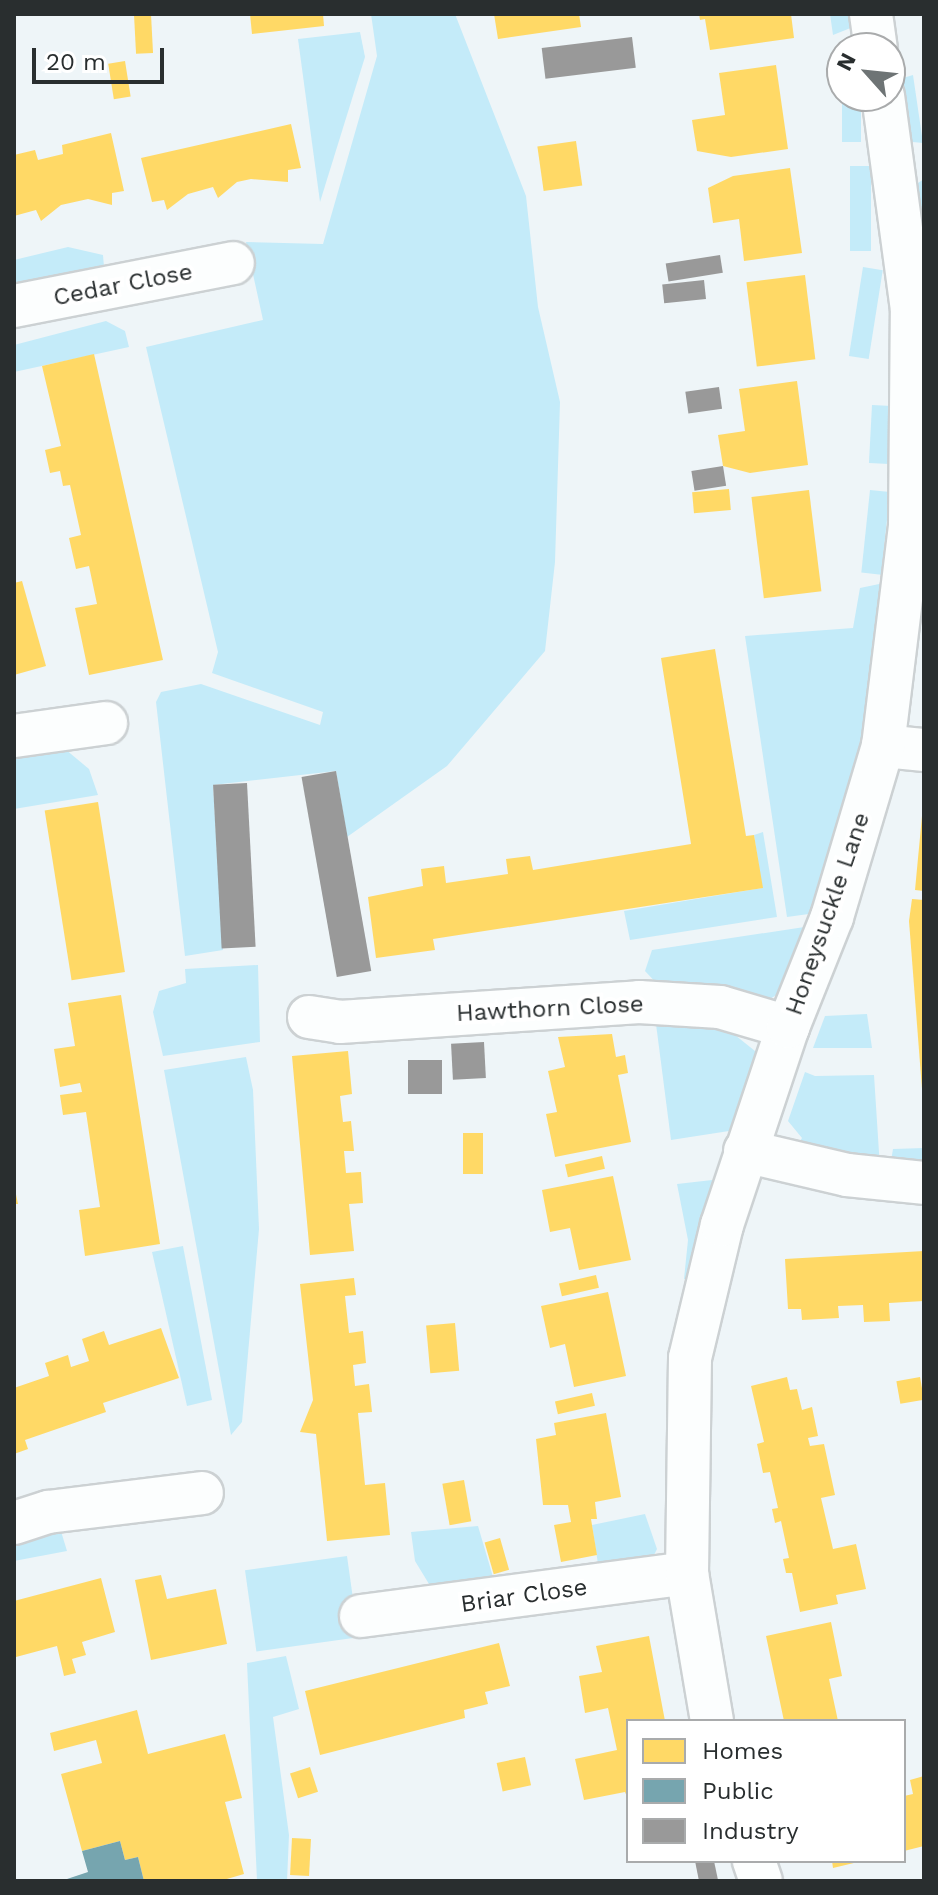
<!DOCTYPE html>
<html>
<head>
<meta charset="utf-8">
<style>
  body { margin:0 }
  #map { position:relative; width:938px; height:1895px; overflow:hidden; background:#eef5f8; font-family:"Work Sans",sans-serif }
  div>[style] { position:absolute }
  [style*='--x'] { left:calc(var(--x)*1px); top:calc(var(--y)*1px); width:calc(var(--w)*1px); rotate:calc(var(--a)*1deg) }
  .green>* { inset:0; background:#c4ebf9; transform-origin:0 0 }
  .homes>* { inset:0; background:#ffd966; transform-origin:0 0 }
  .public>* { inset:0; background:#76a5af }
  .industry>* { inset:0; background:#999; transform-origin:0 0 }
  .roads { filter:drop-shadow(2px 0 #ccd1d3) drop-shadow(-2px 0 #ccd1d3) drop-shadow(0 2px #ccd1d3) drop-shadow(0 -2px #ccd1d3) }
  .minor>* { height:42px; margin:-21px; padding:0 21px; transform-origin:21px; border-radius:21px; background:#fcfefe }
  span { translate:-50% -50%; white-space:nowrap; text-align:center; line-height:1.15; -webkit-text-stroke:8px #fff; paint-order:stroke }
  .street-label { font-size:24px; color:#292e2f }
  .frame { position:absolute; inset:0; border:16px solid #292e2f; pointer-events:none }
  .legend { position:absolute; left:626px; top:1719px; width:280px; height:144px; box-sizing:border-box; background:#fff; border:2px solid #a9abac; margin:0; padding:10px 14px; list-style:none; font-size:24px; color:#292e2f }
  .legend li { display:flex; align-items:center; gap:16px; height:40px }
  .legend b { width:40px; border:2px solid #a9abac }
  .north { position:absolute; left:826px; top:32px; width:80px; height:80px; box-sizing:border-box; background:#fff; border:2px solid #a9abac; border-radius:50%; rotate:297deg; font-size:22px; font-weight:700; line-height:32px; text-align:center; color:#292e2f }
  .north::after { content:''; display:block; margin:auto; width:28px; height:36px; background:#6e7475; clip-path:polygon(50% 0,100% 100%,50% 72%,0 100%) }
  .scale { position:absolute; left:32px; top:48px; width:132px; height:36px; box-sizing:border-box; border:4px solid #292e2f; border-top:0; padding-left:10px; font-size:24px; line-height:28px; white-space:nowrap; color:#292e2f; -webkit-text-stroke:6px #fff; paint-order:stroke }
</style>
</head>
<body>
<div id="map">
  <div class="green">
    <div style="clip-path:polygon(371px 14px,455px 14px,526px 196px,538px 307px,560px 402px,555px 562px,545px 651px,447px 766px,347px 837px,336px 771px,213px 785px,223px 950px,185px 956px,156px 702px,161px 692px,201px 684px,320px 725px,323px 712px,212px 673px,218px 652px,146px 347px,263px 320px,246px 242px,323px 244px,377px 56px)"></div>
    <div style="clip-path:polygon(830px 14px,851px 14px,853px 27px,833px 35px)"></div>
    <div style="clip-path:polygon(360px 32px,365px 57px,320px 202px,298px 39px)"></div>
    <div style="clip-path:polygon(913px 75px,923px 143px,903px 141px,893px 81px)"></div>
    <div style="left:842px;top:96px;width:19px;height:46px"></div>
    <div style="left:850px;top:166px;width:21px;height:85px"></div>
    <div style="clip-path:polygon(924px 179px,924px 279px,909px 189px)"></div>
    <div style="clip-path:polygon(68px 247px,103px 255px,104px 267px,14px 286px,14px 260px)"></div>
    <div style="left:863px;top:267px;width:20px;height:90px;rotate:9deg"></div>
    <div style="clip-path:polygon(106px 321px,125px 331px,129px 347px,14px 372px,14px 345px)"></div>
    <div style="left:872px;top:405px;width:20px;height:58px;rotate:3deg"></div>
    <div style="left:870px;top:490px;width:20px;height:83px;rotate:6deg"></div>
    <div style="clip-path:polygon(884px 583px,865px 734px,816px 913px,787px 917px,745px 636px,853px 628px,860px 588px)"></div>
    <div style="clip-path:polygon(65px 749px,89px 769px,98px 795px,14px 809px,14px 752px)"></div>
    <div style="clip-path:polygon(763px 832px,777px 917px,630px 940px,624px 911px,762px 888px,754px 835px)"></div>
    <div style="clip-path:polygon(811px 926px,784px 990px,770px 999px,660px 987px,645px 971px,652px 950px)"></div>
    <div style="clip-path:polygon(258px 965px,260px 1042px,163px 1056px,153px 1012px,159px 991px,186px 983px,185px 969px)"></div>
    <div style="clip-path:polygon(867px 1014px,872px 1048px,813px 1048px,825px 1016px)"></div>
    <div style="clip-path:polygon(656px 1024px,730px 1031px,755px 1051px,759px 1060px,737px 1125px,729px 1131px,671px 1140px)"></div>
    <div style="clip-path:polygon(246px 1057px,253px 1090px,259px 1229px,242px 1422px,231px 1435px,164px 1070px)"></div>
    <div style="clip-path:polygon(805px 1072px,815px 1076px,874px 1075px,880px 1168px,796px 1147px,802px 1138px,788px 1121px)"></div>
    <div style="clip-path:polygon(924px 1148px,924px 1172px,891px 1161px,893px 1149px)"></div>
    <div style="clip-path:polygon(721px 1179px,695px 1278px,684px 1279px,688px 1240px,677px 1184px)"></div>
    <div style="clip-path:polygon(183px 1246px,212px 1400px,187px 1406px,152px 1252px)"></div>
    <div style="clip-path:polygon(645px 1514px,657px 1549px,653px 1557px,598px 1564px,592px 1525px)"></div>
    <div style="clip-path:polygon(478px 1526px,493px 1577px,558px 1569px,555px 1576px,440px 1588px,429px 1584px,415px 1561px,411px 1532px)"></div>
    <div style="clip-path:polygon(60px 1528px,67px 1551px,14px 1561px,14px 1539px)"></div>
    <div style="left:347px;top:1556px;width:82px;height:103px;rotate:82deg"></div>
    <div style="clip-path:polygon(286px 1656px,299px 1709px,273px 1717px,289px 1835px,287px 1881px,257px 1881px,247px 1663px)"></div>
  </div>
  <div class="homes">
    <div style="left:151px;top:14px;width:39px;height:17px;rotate:87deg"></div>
    <div style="clip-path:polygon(250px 14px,323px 14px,324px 26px,252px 34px)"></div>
    <div style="clip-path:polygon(494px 14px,579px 14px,581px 27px,498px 39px)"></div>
    <div style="clip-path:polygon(699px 14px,791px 14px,794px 38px,710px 50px,705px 19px,700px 20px)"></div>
    <div style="left:125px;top:61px;width:36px;height:17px;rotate:81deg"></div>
    <div style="clip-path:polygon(776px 65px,788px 149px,731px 157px,697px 151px,692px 120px,725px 115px,719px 73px)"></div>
    <div style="clip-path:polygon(291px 124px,301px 168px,288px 170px,288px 182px,251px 179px,237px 182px,218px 198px,213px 187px,188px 194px,167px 210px,164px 200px,152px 202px,141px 158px)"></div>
    <div style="clip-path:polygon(111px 133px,124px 191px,112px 193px,112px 205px,88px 199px,61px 205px,41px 221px,36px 210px,14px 216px,14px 155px,35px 150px,38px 160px,63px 154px,62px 145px)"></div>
    <div style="left:576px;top:141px;width:45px;height:39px;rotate:82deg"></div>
    <div style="clip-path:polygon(790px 168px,802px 253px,744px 261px,739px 219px,713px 223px,708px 188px,733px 176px)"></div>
    <div style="left:805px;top:275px;width:85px;height:59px;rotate:83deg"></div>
    <div style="clip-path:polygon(94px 354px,163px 660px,89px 675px,75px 608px,97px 604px,89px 566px,76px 569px,69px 538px,81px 535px,70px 485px,63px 486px,60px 471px,50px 473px,45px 450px,61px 446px,42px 366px)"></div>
    <div style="clip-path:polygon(797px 381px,808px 465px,750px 473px,723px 466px,718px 435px,745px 431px,739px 389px)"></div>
    <div style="left:729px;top:489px;width:21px;height:37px;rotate:85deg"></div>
    <div style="left:809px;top:490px;width:102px;height:58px;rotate:83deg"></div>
    <div style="clip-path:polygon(22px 581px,46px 666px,14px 675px,14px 583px)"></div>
    <div style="clip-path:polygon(715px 649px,746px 836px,754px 835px,763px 888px,433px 939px,435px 950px,376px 958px,368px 897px,423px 886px,421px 869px,444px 866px,446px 883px,508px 874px,506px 859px,530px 856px,533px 870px,691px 844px,661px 658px)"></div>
    <div style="left:98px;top:802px;width:172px;height:54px;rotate:81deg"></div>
    <div style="clip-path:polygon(922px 816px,924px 816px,924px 891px,915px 890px)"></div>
    <div style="clip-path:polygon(912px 899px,924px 900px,924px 1115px,909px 921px)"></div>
    <div style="clip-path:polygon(121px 995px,160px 1244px,85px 1256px,79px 1210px,100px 1207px,86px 1112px,63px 1115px,60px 1095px,82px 1092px,80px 1083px,60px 1087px,54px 1049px,75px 1046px,68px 1003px)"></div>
    <div style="clip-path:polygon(612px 1034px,616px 1057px,625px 1055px,628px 1073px,618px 1075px,631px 1142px,555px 1157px,546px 1114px,557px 1112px,548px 1071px,565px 1067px,558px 1037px)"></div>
    <div style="clip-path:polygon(348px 1051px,352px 1094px,340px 1096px,343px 1122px,351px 1121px,354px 1151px,344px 1151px,346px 1173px,361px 1172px,363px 1203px,349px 1204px,354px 1251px,310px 1255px,292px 1056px)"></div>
    <div style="left:463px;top:1133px;width:20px;height:41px"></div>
    <div style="left:602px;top:1156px;width:13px;height:38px;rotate:77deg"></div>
    <div style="clip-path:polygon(613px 1176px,631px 1260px,579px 1270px,570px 1228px,550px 1232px,542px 1190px)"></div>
    <div style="clip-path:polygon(14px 1185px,18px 1204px,14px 1204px)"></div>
    <div style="clip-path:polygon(924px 1251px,924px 1301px,889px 1303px,890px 1321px,864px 1322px,863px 1305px,838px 1306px,839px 1318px,802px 1320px,801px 1309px,788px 1309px,785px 1259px)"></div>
    <div style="left:596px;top:1275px;width:13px;height:38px;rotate:77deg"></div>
    <div style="clip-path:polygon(354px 1278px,356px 1295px,345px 1296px,349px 1333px,363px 1331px,366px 1363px,353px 1365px,355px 1386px,369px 1384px,372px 1412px,358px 1413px,365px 1485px,385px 1483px,390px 1535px,327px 1541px,316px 1434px,300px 1432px,313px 1400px,300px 1284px)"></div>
    <div style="clip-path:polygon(608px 1292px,626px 1376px,574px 1387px,565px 1344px,550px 1348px,541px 1306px)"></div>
    <div style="left:455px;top:1323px;width:48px;height:29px;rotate:85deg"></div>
    <div style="clip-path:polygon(161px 1328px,179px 1378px,103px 1403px,106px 1412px,25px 1440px,28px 1449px,14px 1454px,14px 1388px,49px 1376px,45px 1363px,68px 1355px,71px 1367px,89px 1361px,82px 1339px,104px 1331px,109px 1345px)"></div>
    <div style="clip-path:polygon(787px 1377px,790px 1390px,797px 1389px,802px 1410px,812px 1407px,818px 1436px,808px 1438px,810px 1446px,824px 1444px,835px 1495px,821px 1498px,833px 1549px,856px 1544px,866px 1589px,836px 1595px,838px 1604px,800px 1612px,792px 1573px,786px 1573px,783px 1559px,789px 1558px,781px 1521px,775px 1523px,772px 1509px,778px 1508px,770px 1472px,763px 1473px,757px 1444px,764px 1442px,751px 1386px)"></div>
    <div style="left:920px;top:1377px;width:23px;height:24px;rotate:80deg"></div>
    <div style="left:592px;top:1393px;width:13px;height:38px;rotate:77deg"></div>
    <div style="clip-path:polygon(606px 1413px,621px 1497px,595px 1502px,597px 1519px,591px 1519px,597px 1555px,561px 1562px,554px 1525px,571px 1522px,568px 1505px,543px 1505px,536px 1439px,556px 1435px,554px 1423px)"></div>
    <div style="left:464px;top:1480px;width:42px;height:22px;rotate:80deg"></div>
    <div style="left:500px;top:1538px;width:33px;height:16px;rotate:74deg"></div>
    <div style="clip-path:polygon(161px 1575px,167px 1599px,216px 1589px,227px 1644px,151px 1660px,135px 1580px)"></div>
    <div style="clip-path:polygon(101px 1578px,115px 1632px,82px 1642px,86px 1655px,72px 1659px,76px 1673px,64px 1676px,57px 1646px,16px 1657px,14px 1601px)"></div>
    <div style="clip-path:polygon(831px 1622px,842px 1676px,829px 1679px,838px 1721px,784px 1721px,766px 1636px)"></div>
    <div style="clip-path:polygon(649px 1636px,665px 1721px,628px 1721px,628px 1799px,625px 1792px,584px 1800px,575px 1759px,617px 1750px,608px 1708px,585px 1713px,579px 1676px,602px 1672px,596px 1646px)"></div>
    <div style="clip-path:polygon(499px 1643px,510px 1686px,485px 1692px,488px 1704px,464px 1710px,465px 1718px,320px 1755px,305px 1691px)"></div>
    <div style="clip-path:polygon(137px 1710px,148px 1754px,225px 1734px,242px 1798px,225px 1802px,244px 1874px,220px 1881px,144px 1881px,138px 1857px,125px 1860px,120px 1841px,82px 1851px,61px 1774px,102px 1763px,96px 1740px,54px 1751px,50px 1733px)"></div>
    <div style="left:525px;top:1757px;width:29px;height:29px;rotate:78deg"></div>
    <div style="left:310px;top:1767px;width:26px;height:21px;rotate:72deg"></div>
    <div style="clip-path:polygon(924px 1776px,924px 1846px,904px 1851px,904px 1796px,913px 1794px,910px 1780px)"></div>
    <div style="left:292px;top:1838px;width:19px;height:37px;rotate:3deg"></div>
    <div style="clip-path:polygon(832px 1861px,858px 1861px,858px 1862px,833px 1868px)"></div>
  </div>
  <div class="public">
    <div style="clip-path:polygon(120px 1841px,125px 1860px,138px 1857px,144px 1881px,61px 1881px,88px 1872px,82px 1851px)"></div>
  </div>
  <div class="industry">
    <div style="left:632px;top:37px;width:31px;height:91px;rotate:83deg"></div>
    <div style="left:720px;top:255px;width:18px;height:55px;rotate:81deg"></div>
    <div style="left:704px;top:280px;width:19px;height:42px;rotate:84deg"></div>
    <div style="left:719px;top:387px;width:22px;height:34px;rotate:82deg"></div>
    <div style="left:723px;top:466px;width:20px;height:32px;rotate:81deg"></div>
    <div style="left:336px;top:771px;width:203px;height:35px;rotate:80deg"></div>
    <div style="left:247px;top:783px;width:164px;height:34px;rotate:87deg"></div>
    <div style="left:484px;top:1042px;width:36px;height:33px;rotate:87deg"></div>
    <div style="left:408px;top:1060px;width:34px;height:34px"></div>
    <div style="clip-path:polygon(695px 1861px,714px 1861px,718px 1880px,699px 1881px)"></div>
  </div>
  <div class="roads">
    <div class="minor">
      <div style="--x:871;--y:14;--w:34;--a:82"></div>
      <div style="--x:14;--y:306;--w:223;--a:-11.1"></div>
      <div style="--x:14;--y:736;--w:93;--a:-8"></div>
      <div style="--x:883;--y:746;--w:41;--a:5.6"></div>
      <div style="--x:309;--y:1017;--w:31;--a:9"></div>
      <div style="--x:340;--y:1022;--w:300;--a:-3.8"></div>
      <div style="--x:639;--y:1002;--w:81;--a:3.5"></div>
      <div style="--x:720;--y:1007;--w:71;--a:16.4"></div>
      <div style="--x:745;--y:1151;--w:105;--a:13.2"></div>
      <div style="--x:847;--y:1175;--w:77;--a:5.9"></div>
      <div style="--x:14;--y:1523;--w:36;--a:-18"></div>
      <div style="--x:48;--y:1512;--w:155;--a:-7"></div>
      <div style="--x:361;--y:1616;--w:329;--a:-7.5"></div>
      <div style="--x:712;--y:1721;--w:150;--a:-99.6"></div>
      <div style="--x:687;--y:1573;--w:215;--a:-89.2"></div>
      <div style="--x:690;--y:1358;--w:137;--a:-76.5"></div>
      <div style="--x:722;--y:1225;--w:209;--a:-71.6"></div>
      <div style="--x:788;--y:1027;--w:118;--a:-68.2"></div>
      <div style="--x:832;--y:917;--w:178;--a:-73.4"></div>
      <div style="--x:883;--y:746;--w:223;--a:-83"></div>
      <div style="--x:910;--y:525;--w:215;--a:-89.5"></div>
      <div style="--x:912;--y:310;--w:216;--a:-97.7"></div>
      <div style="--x:754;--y:1861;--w:21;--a:71"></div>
    </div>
  </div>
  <div class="street-label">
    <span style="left:123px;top:285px;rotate:-11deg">Cedar Close</span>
    <span style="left:828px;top:914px;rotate:-71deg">Honeysuckle Lane</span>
    <span style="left:550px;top:1009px;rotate:-3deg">Hawthorn Close</span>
    <span style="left:524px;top:1596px;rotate:-8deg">Briar Close</span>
  </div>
  <div class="frame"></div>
  <ul class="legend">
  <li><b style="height:22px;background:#ffd966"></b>Homes</li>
  <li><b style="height:22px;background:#76a5af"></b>Public</li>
  <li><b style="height:22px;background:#999"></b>Industry</li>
  </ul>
  <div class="north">N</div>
  <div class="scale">20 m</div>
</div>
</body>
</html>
